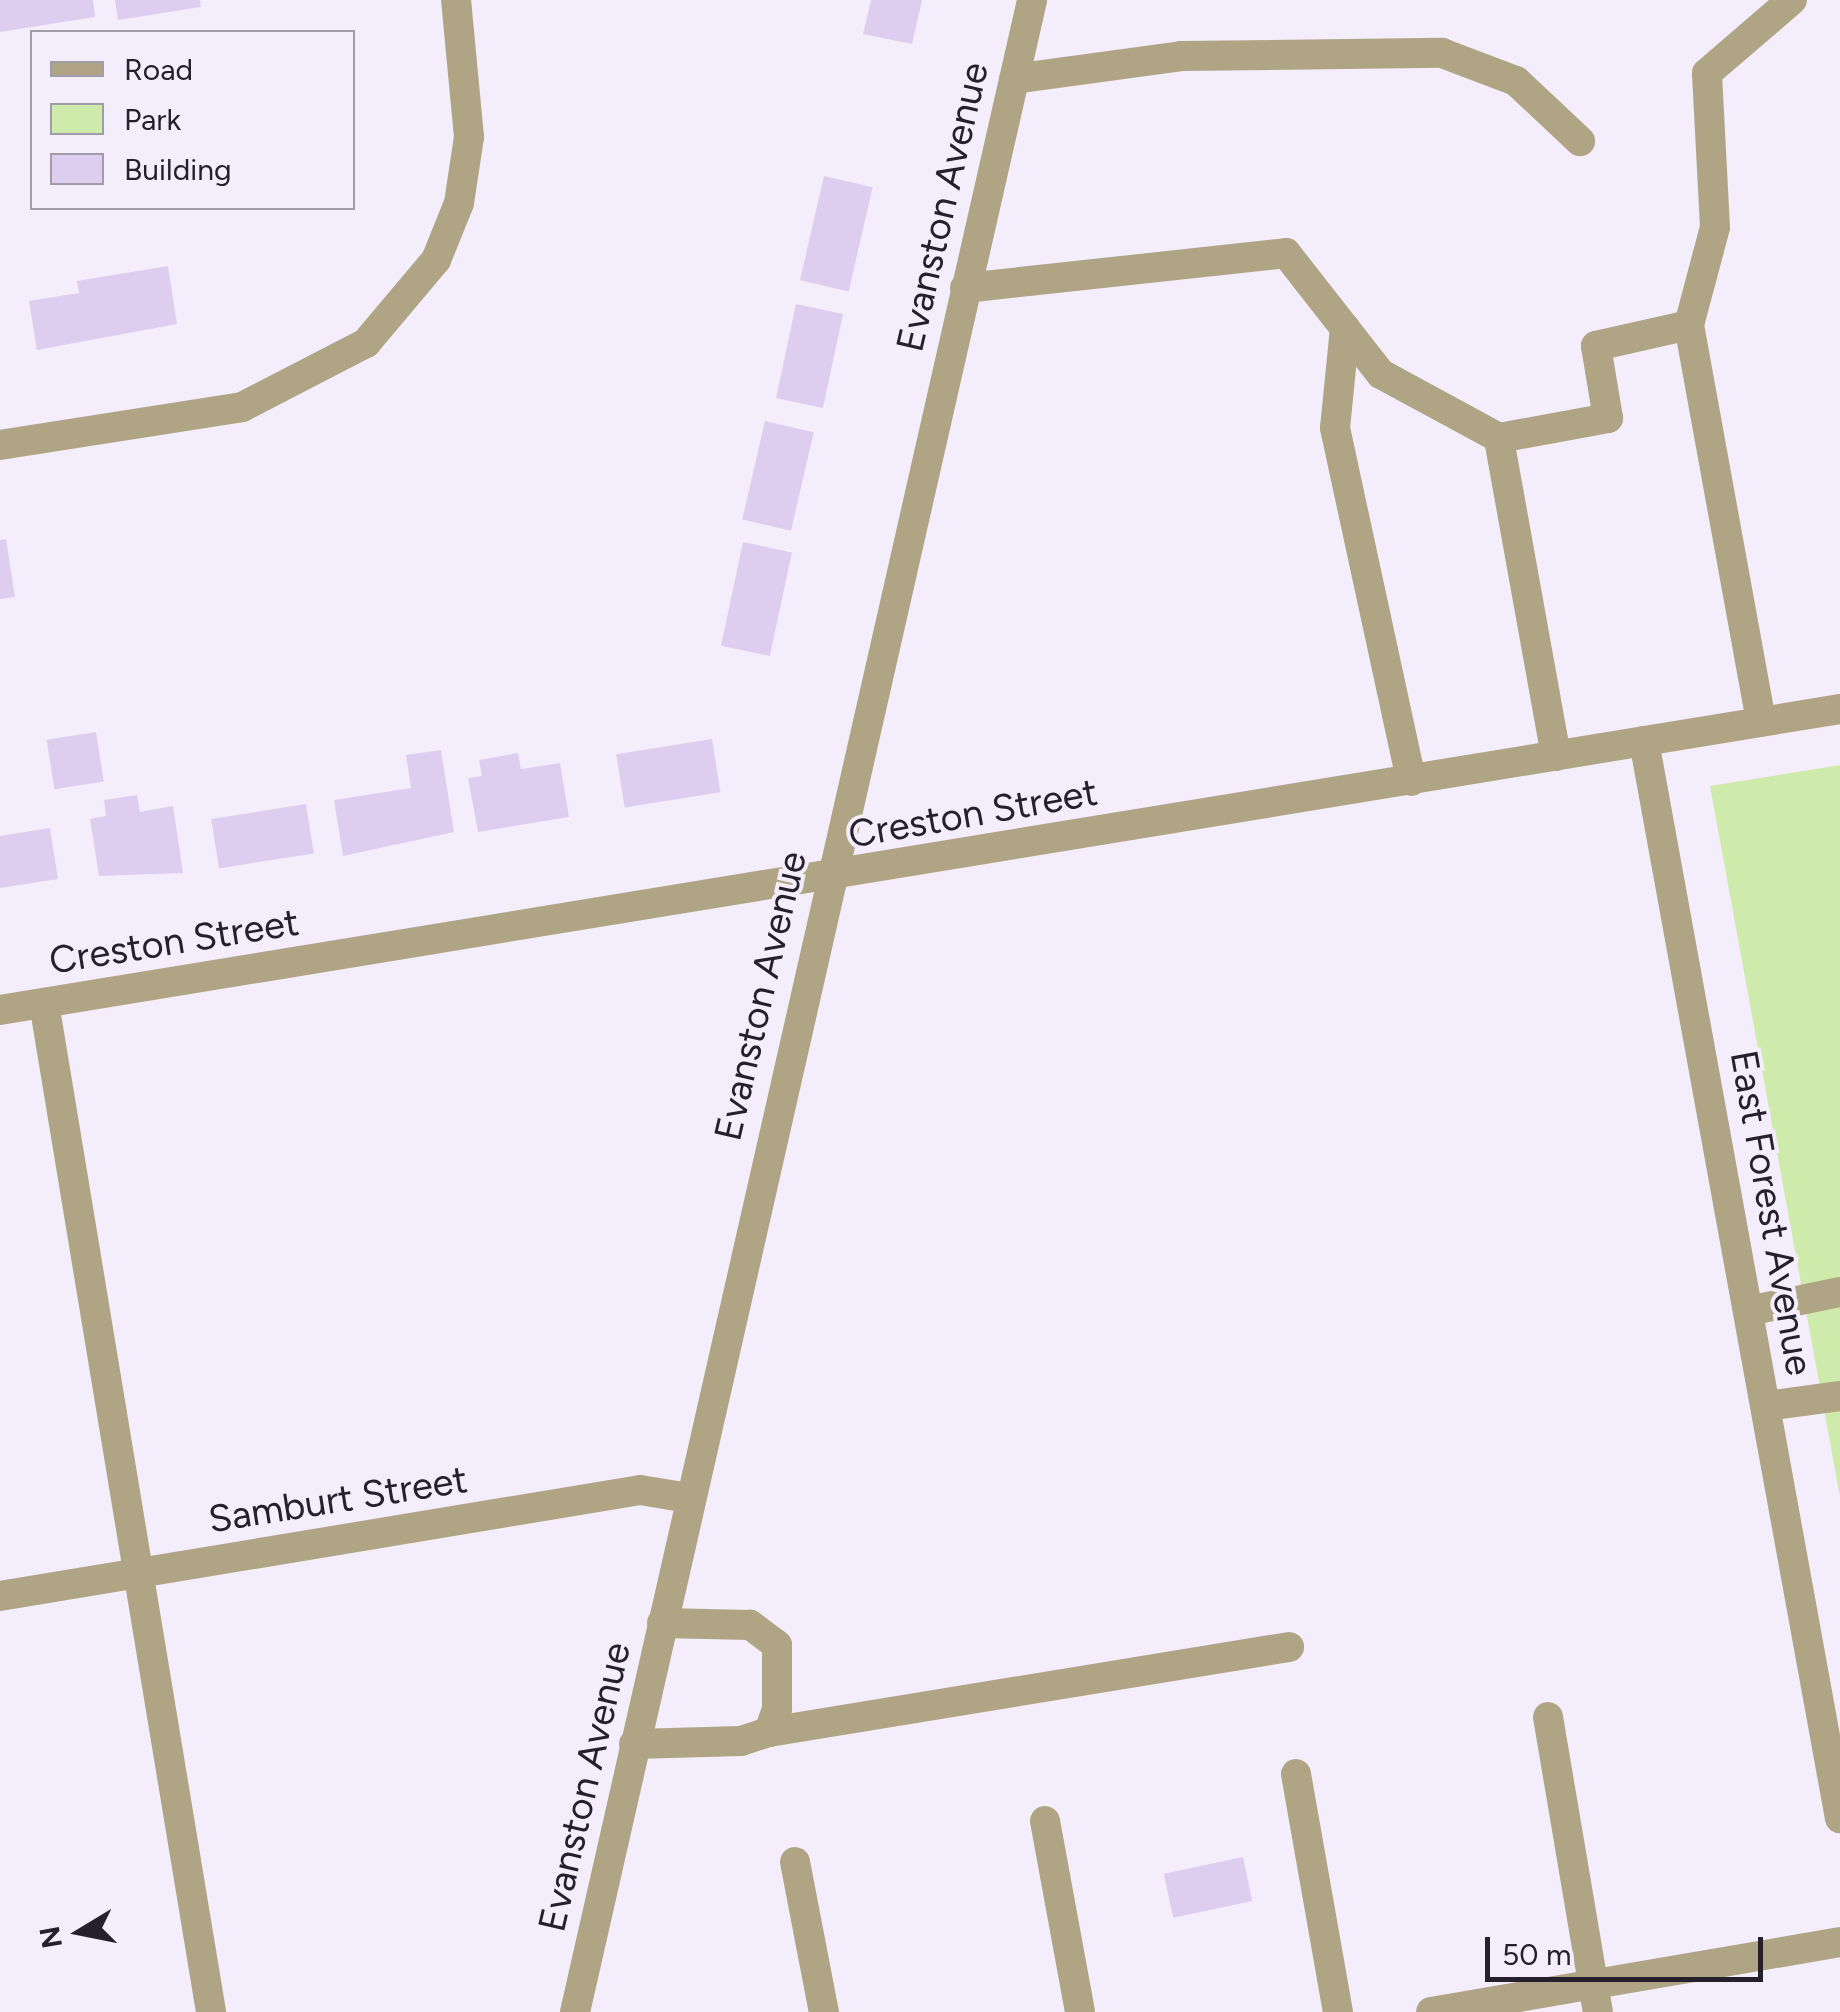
<!DOCTYPE html>
<html>
<head>
<meta charset="utf-8">
<style>
  body { margin:0 }
  #map { position:relative; width:1840px; height:2012px; overflow:hidden; background:#f4eefc; font-family:Figtree,sans-serif }
  div>[style] { position:absolute }
  [style*='--x'] { left:calc(var(--x)*1px); top:calc(var(--y)*1px); width:calc(var(--w)*1px); rotate:calc(var(--a)*1deg) }
  .green>* { inset:0; background:#cfebac }
  .building>* { inset:0; background:#ddcef0; transform-origin:0 0 }
  .minor>* { height:30px; margin:-15px; padding:0 15px; transform-origin:15px; border-radius:15px; background:#afa584 }
  span { translate:-50% -50%; white-space:nowrap; text-align:center; line-height:1.15; -webkit-text-stroke:8px #f4eefc; paint-order:stroke }
  .street-label { font-size:38px; color:#25202c }
  .legend { position:absolute; left:30px; top:30px; width:325px; height:180px; box-sizing:border-box; background:#f4eefc; border:2px solid #a19ca9; margin:0; padding:12px 18px; list-style:none; font-size:30px; color:#25202c }
  .legend li { display:flex; align-items:center; gap:20px; height:50px }
  .legend b { width:50px; border:2px solid #a19ca9 }
  .north { position:absolute; left:30px; top:1882px; width:100px; height:100px; -webkit-text-stroke:8px #f4eefc; paint-order:stroke; rotate:260deg; font-size:28px; font-weight:700; line-height:40px; text-align:center; color:#25202c }
  .north::after { content:''; display:block; margin:auto; width:35px; height:45px; background:#25202c; clip-path:polygon(50% 0,100% 100%,50% 72%,0 100%) }
  .scale { position:absolute; left:1485px; top:1937px; width:278px; height:45px; box-sizing:border-box; border:5px solid #25202c; border-top:0; padding-left:12px; font-size:30px; line-height:35px; white-space:nowrap; color:#25202c; -webkit-text-stroke:8px #f4eefc; paint-order:stroke }
</style>
</head>
<body>
<div id="map">
  <div class="green">
    <div style="clip-path:polygon(1840px 765px,1840px 1497px,1710px 786px)"></div>
  </div>
  <div class="building">
    <div style="clip-path:polygon(0 0,93px 0,95px 17px,0 32px)"></div>
    <div style="clip-path:polygon(115px 0,200px 0,201px 7px,118px 20px)"></div>
    <div style="clip-path:polygon(871px 0,922px 0,912px 44px,863px 34px)"></div>
    <div style="left:824px;top:176px;width:50px;height:107px;rotate:13deg"></div>
    <div style="clip-path:polygon(168px 266px,177px 324px,37px 350px,29px 301px,79px 293px,77px 281px)"></div>
    <div style="left:796px;top:304px;width:48px;height:96px;rotate:12deg"></div>
    <div style="left:765px;top:421px;width:50px;height:101px;rotate:13deg"></div>
    <div style="clip-path:polygon(6px 539px,15px 597px,0 599px,0 540px)"></div>
    <div style="left:743px;top:542px;width:50px;height:106px;rotate:12deg"></div>
    <div style="left:96px;top:732px;width:50px;height:50px;rotate:81deg"></div>
    <div style="left:712px;top:739px;width:54px;height:97px;rotate:81deg"></div>
    <div style="clip-path:polygon(441px 750px,454px 832px,343px 856px,334px 800px,411px 788px,406px 755px)"></div>
    <div style="clip-path:polygon(518px 753px,521px 769px,560px 763px,569px 817px,478px 832px,468px 778px,482px 776px,479px 760px)"></div>
    <div style="clip-path:polygon(137px 795px,140px 812px,173px 806px,183px 873px,99px 876px,90px 819px,106px 816px,104px 800px)"></div>
    <div style="left:306px;top:804px;width:50px;height:96px;rotate:81deg"></div>
    <div style="clip-path:polygon(50px 828px,58px 879px,0 888px,0 836px)"></div>
    <div style="left:1243px;top:1857px;width:45px;height:81px;rotate:78deg"></div>
  </div>
  <div class="minor">
    <div style="--x:1014;--y:79;--w:169;--a:-7.8"></div>
    <div style="--x:1181;--y:56;--w:261;--a:-0.7"></div>
    <div style="--x:1442;--y:53;--w:79;--a:20.7"></div>
    <div style="--x:1516;--y:81;--w:88;--a:43.2"></div>
    <div style="--x:965;--y:288;--w:323;--a:-6.2"></div>
    <div style="--x:1286;--y:253;--w:154;--a:51.9"></div>
    <div style="--x:1381;--y:374;--w:134;--a:28.5"></div>
    <div style="--x:1689;--y:325;--w:101;--a:-75.1"></div>
    <div style="--x:1715;--y:227;--w:154;--a:-93"></div>
    <div style="--x:1707;--y:73;--w:112;--a:-40.7"></div>
    <div style="--x:1345;--y:328;--w:100;--a:95.7"></div>
    <div style="--x:1335;--y:428;--w:361;--a:77.8"></div>
    <div style="--x:0;--y:445;--w:245;--a:-8.9"></div>
    <div style="--x:242;--y:407;--w:140;--a:-27.3"></div>
    <div style="--x:366;--y:343;--w:109;--a:-49.9"></div>
    <div style="--x:436;--y:260;--w:61;--a:-68"></div>
    <div style="--x:459;--y:203;--w:67;--a:-81.4"></div>
    <div style="--x:469;--y:137;--w:138;--a:-95.4"></div>
    <div style="--x:1644;--y:741;--w:1095;--a:79.69"></div>
    <div style="--x:1556;--y:756;--w:323;--a:-100.2"></div>
    <div style="--x:1499;--y:438;--w:111;--a:-10.4"></div>
    <div style="--x:1608;--y:418;--w:73;--a:-99.5"></div>
    <div style="--x:1596;--y:346;--w:95;--a:-12.7"></div>
    <div style="--x:1689;--y:325;--w:403;--a:79.7"></div>
    <div style="--x:44;--y:1003;--w:1023;--a:80.6"></div>
    <div style="--x:0;--y:1010;--w:1864;--a:-9.29"></div>
    <div style="--x:1748;--y:1311;--w:94;--a:-11.7"></div>
    <div style="--x:1766;--y:1406;--w:75;--a:-7.7"></div>
    <div style="--x:0;--y:1596;--w:649;--a:-9.4"></div>
    <div style="--x:640;--y:1490;--w:50;--a:9.3"></div>
    <div style="--x:1548;--y:1717;--w:299;--a:80.4"></div>
    <div style="--x:769;--y:1732;--w:527;--a:-9.28"></div>
    <div style="--x:634;--y:1744;--w:107;--a:-1.6"></div>
    <div style="--x:741;--y:1741;--w:29;--a:-18"></div>
    <div style="--x:769;--y:1732;--w:24;--a:-71"></div>
    <div style="--x:777;--y:1709;--w:64;--a:-90"></div>
    <div style="--x:777;--y:1645;--w:34;--a:-143"></div>
    <div style="--x:750;--y:1625;--w:88;--a:-178.7"></div>
    <div style="--x:1296;--y:1774;--w:242;--a:80"></div>
    <div style="--x:1045;--y:1821;--w:194;--a:79.6"></div>
    <div style="--x:795;--y:1862;--w:153;--a:79.1"></div>
    <div style="--x:575;--y:2012;--w:2063;--a:-77.2"></div>
    <div style="--x:1431;--y:2012;--w:415;--a:-9.7"></div>
  </div>
  <div class="street-label">
    <span style="left:943px;top:207px;rotate:-77deg">Evanston Avenue</span>
    <span style="left:973px;top:814px;rotate:-10deg">Creston Street</span>
    <span style="left:174px;top:942px;rotate:-9deg">Creston Street</span>
    <span style="left:761px;top:996px;rotate:-77deg">Evanston Avenue</span>
    <span style="left:1771px;top:1213px;rotate:80deg">East Forest Avenue</span>
    <span style="left:338px;top:1500px;rotate:-9deg">Samburt Street</span>
    <span style="left:585px;top:1787px;rotate:-77deg">Evanston Avenue</span>
  </div>
  <ul class="legend">
  <li><b style="height:12px;background:#afa584"></b>Road</li>
  <li><b style="height:28px;background:#cfebac"></b>Park</li>
  <li><b style="height:28px;background:#ddcef0"></b>Building</li>
  </ul>
  <div class="north">N</div>
  <div class="scale">50 m</div>
</div>
</body>
</html>
